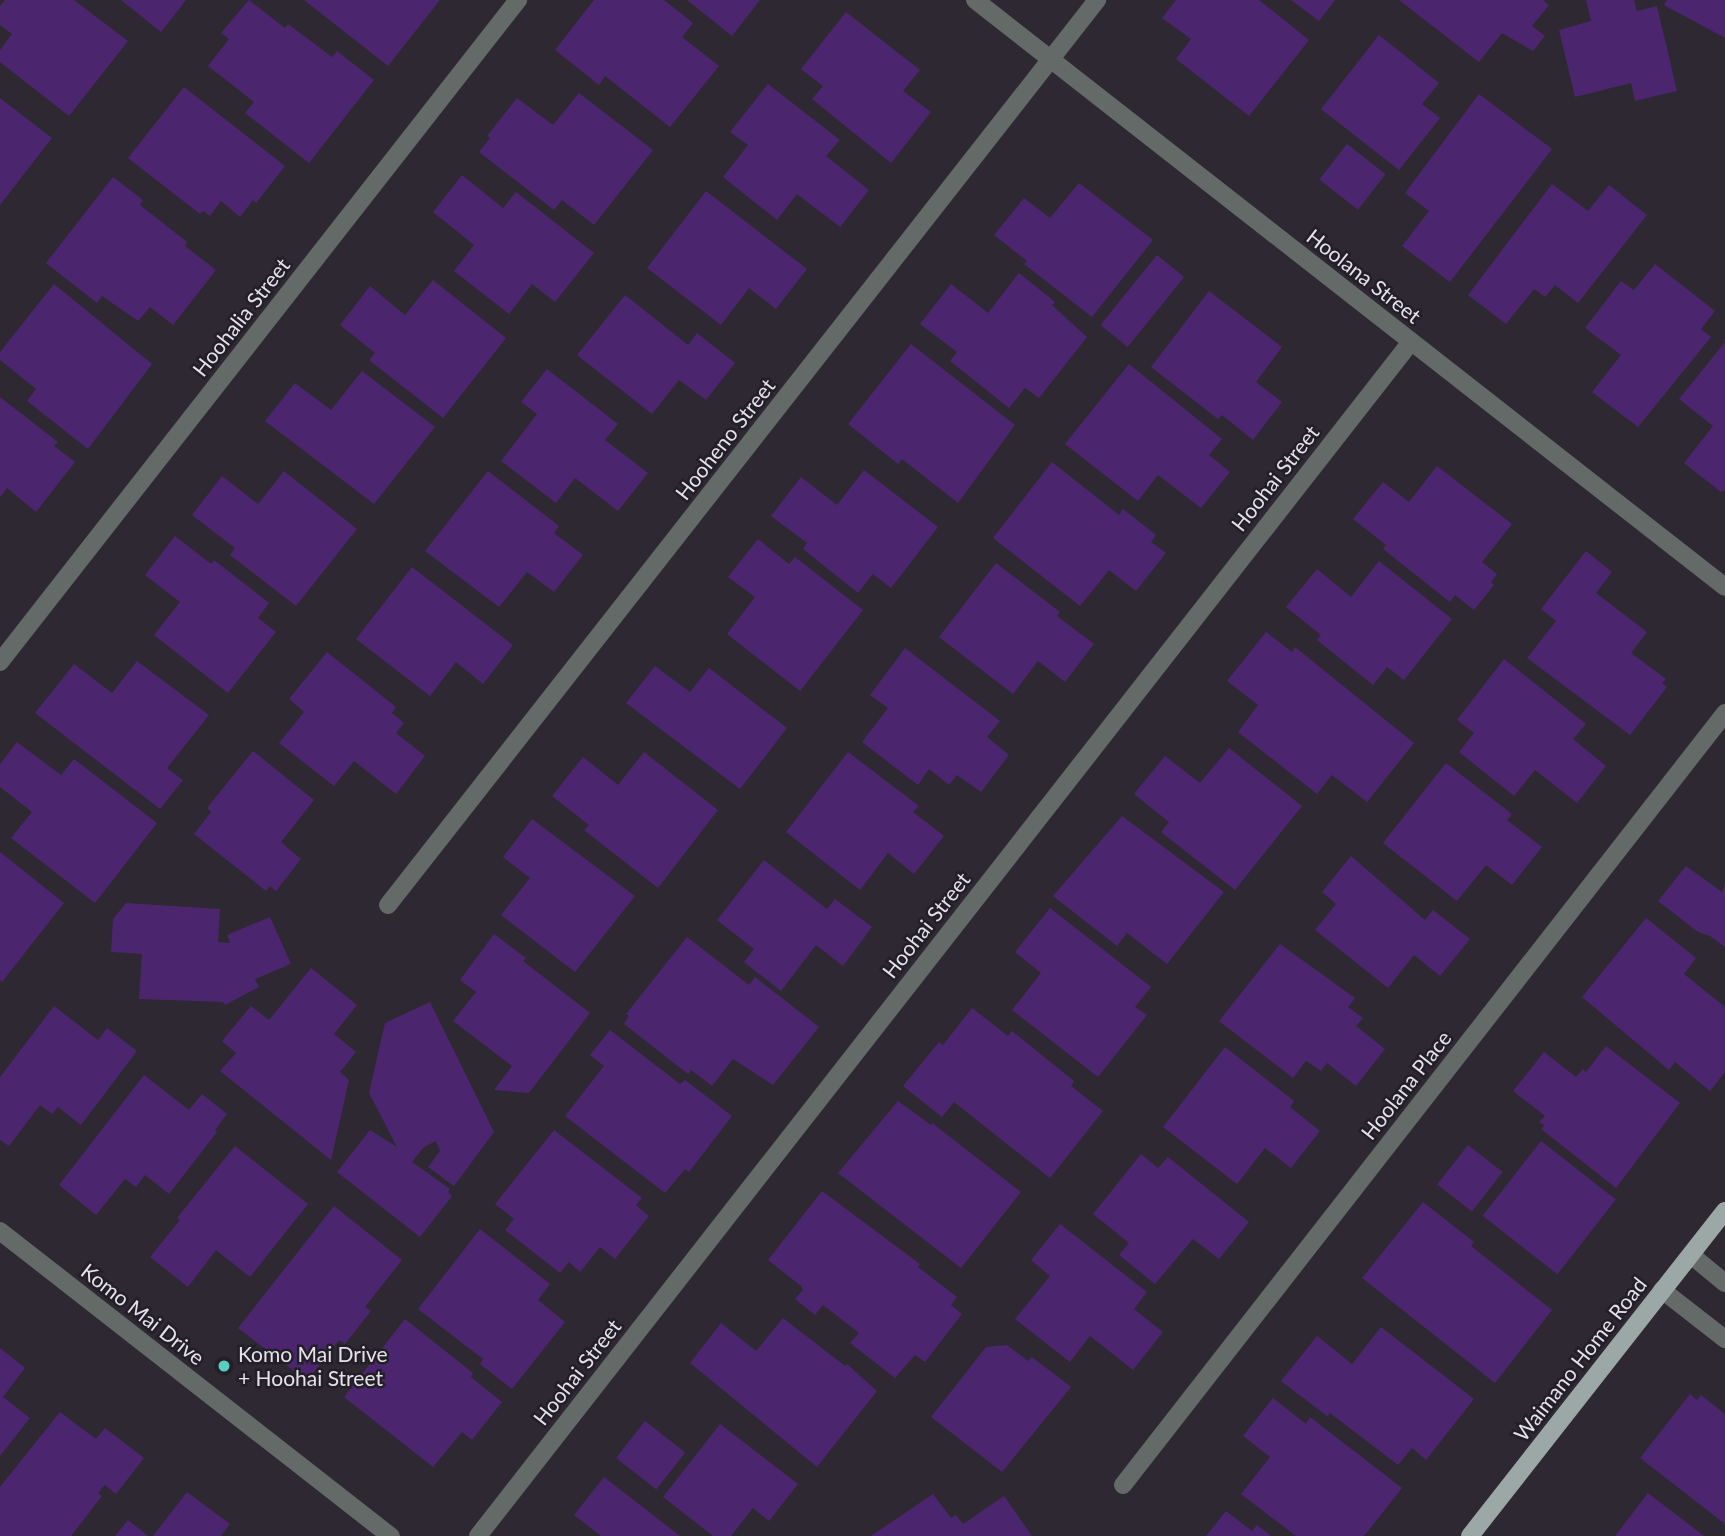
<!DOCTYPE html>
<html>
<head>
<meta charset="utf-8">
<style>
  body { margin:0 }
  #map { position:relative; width:1725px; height:1536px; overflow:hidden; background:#2d2832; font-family:Lato,sans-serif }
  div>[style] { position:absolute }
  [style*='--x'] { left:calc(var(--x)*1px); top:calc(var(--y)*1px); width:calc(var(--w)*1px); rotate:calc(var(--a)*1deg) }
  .building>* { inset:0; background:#4b266e; transform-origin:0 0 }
  .minor>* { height:18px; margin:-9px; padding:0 9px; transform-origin:9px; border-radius:9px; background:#636a68 }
  .major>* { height:18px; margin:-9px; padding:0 9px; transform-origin:9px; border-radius:9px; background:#9ba8a6 }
  .dots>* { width:19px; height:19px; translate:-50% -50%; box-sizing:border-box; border:4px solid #231f28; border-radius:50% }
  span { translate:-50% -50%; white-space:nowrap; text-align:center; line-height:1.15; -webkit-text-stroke:5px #231f28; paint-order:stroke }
  .street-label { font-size:21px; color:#e5e2e9 }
  .poi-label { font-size:21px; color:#e5e2e9 }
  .left { translate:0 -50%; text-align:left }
</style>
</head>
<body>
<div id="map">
  <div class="building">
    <div style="clip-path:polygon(5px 0,74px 0,128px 41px,69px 116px,0 62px,0 50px,12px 34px,0 25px,0 6px)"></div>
    <div style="clip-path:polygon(121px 0,186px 0,161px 32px)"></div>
    <div style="clip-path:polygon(249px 0,285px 28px,288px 24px,332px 57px,337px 51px,374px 80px,309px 163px,245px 113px,254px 102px,208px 66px,229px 39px,221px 33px)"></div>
    <div style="clip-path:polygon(304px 0,440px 0,388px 66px)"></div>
    <div style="clip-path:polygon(594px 0,664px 0,693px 23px,682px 37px,719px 66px,670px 127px,605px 76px,599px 85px,555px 50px)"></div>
    <div style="clip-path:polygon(687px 0,760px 0,732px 36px)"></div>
    <div style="clip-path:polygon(1176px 0,1259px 0,1309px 40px,1249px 116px,1176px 59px,1191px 39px,1162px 18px)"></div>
    <div style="clip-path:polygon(1291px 0,1335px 0,1319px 21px)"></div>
    <div style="clip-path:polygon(1399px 0,1543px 0,1549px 5px,1532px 26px,1545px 36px,1533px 51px,1502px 33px,1479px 62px)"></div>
    <div style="clip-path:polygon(1586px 0,1634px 0,1637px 11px,1657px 6px,1677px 91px,1635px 101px,1631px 83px,1575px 97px,1559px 30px,1591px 21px)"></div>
    <div style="clip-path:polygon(1667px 0,1725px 0,1725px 38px,1664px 5px)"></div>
    <div style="clip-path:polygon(846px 12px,920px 70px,903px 91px,931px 112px,891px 163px,812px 99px,823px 86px,801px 69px)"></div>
    <div style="clip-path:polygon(1379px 35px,1439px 83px,1422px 104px,1440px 118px,1399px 170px,1321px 109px)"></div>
    <div style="clip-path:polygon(768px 84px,840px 140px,826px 156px,869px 190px,840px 227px,797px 194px,777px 220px,723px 177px,748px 145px,730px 132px)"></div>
    <div style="clip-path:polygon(184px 87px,285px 166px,256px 203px,253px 200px,240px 217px,221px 201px,210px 216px,203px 211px,200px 214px,128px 158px)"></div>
    <div style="clip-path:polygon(579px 93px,653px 150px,594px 225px,562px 200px,554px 210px,479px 152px,490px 138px,487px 136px,517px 98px,553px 125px)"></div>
    <div style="clip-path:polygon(1479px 94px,1552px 149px,1450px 282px,1402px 246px,1429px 211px,1405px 193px)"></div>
    <div style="clip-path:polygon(0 98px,52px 138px,0 205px)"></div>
    <div style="left:1347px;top:144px;width:49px;height:45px;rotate:38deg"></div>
    <div style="clip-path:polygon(462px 175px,503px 208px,516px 192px,594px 253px,555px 302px,532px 284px,509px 314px,454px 271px,474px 245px,433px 212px)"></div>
    <div style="clip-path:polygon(113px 177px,143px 200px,140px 205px,187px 242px,185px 246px,216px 270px,173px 325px,150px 307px,138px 321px,102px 296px,97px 303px,46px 263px)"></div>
    <div style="clip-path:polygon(1079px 183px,1153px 240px,1092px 317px,1024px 264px,1027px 261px,994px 235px,1024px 198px,1050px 218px)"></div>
    <div style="clip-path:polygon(1552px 184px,1588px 211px,1609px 185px,1647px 215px,1578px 303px,1555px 285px,1545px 297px,1534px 289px,1506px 324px,1468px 295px)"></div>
    <div style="clip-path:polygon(706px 191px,807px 269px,776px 309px,749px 288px,721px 325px,647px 268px)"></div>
    <div style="left:1157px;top:255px;width:35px;height:90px;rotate:39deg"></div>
    <div style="clip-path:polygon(1655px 264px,1715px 311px,1701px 329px,1711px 337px,1638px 427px,1592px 392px,1621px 355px,1585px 328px,1621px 281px,1634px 290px)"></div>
    <div style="clip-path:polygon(1019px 273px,1055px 302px,1052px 305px,1087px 337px,1039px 398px,1025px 388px,1009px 408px,950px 361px,957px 352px,920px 324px,951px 284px,988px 313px)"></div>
    <div style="clip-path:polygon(433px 280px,506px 338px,443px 418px,369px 360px,375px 353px,340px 325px,370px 286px,405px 315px)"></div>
    <div style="clip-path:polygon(54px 284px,152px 364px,88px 449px,27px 401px,36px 389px,0 360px,0 352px)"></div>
    <div style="clip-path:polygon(1209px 291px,1282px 347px,1256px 382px,1282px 402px,1253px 440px,1222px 415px,1218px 419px,1151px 367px)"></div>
    <div style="clip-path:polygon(625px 295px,688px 345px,697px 333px,735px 363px,706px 400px,679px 380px,652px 414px,577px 355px)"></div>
    <div style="clip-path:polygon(1725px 342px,1725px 490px,1721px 492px,1684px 463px,1713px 426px,1679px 399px)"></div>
    <div style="clip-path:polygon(911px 344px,1015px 425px,958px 503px,902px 459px,898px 464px,848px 424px)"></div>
    <div style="clip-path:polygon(1129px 364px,1222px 439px,1209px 455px,1230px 472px,1201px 508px,1158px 475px,1138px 501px,1065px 444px)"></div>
    <div style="clip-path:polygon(547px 369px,618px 424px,605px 440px,648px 473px,618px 511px,575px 478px,556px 503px,501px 461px,537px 414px,521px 402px)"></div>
    <div style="clip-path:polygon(362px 371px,435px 427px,374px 504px,265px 421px,295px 383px,331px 410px)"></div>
    <div style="clip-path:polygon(0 397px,58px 442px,54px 446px,75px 462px,36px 512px,7px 488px,0 497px)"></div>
    <div style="clip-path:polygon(1052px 462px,1119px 515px,1123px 509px,1156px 535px,1151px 542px,1166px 553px,1136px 591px,1109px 570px,1080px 606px,993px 538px)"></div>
    <div style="clip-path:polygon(1437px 466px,1512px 524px,1482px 562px,1497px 574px,1491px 582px,1494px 585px,1474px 610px,1455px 595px,1450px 602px,1383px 549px,1386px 545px,1353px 519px,1383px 482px,1409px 502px)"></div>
    <div style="clip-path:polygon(864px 470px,938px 527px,891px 588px,873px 574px,858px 593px,803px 549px,807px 543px,771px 516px,801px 477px,837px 505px)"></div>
    <div style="clip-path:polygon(284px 471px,357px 529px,296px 606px,230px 555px,235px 548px,192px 515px,222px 476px,258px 504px)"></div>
    <div style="clip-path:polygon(488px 471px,559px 526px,554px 533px,583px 555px,554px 592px,527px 572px,499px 607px,425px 551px)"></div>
    <div style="clip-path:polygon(175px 536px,211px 564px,214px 560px,269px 603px,258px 618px,276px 632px,228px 693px,154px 635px,180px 602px,145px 575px)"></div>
    <div style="clip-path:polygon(758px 539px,789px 564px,795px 557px,863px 610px,800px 691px,727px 634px,755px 597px,728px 577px)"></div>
    <div style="clip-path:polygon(1586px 551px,1612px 572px,1596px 593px,1647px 632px,1631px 653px,1666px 679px,1662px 683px,1667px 687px,1630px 735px,1527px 658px,1556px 621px,1541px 609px)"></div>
    <div style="clip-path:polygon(1379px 561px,1452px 619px,1404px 680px,1387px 667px,1373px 685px,1317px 640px,1321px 635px,1286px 607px,1317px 569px,1351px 597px)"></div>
    <div style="clip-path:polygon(996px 563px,1060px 612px,1057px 616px,1094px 644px,1065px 682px,1038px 661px,1013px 694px,939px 637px)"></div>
    <div style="clip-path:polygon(412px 567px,513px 645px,483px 684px,456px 662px,430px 696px,356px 639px)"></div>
    <div style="clip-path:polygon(1266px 632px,1292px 652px,1295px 647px,1414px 743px,1367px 802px,1332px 775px,1317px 794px,1238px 732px,1258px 705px,1227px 681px)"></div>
    <div style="clip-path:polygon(905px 648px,1000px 721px,987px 737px,1009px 755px,981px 792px,957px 775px,949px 785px,929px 769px,918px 785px,862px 742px,888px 708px,870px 695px)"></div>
    <div style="clip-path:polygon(327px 652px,396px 707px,392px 713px,404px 723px,396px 733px,425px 756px,396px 794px,354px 761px,334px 786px,279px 743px,304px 712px,289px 699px)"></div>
    <div style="clip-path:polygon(1504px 659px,1586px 724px,1573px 739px,1606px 766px,1577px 803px,1535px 770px,1514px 796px,1459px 752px,1474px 733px,1457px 720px)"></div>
    <div style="clip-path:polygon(137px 661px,209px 715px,167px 768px,183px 780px,160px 809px,35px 713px,74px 664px,112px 693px)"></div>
    <div style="clip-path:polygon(655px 666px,690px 692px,709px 668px,787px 728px,740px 789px,626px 703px)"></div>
    <div style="clip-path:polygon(17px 742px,61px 775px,74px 759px,157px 823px,95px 903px,11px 838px,32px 812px,0 787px,0 764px)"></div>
    <div style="clip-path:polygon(1229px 748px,1302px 806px,1235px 890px,1161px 832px,1169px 822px,1134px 794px,1165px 756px,1200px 783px)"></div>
    <div style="clip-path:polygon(253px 751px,314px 800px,281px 842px,301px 859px,276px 891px,270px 886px,266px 891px,194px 834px,211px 812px,207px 808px)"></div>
    <div style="clip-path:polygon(644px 752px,718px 810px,658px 888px,584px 830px,589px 825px,552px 796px,583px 757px,618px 785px)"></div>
    <div style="clip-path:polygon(848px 752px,919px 806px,913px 812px,944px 836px,914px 874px,888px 853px,860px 890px,786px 832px)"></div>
    <div style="clip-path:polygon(1446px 763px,1512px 814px,1507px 820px,1542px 847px,1512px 885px,1486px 865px,1457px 901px,1383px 843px)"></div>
    <div style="clip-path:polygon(1122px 816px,1224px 892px,1167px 964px,1127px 933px,1117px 946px,1053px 896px)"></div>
    <div style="clip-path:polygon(532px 819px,635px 896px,575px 972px,501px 915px,530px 878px,503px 857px)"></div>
    <div style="clip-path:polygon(0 852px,64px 903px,2px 982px,0 980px)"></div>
    <div style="clip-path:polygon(1351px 856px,1425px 920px,1433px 910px,1470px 939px,1440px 976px,1414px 955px,1388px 988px,1315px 930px,1336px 904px,1322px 892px)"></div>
    <div style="clip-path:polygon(764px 860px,827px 909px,835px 899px,872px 927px,843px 966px,816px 945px,781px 991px,744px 962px,754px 949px,717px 920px)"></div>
    <div style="clip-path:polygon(1686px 866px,1722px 892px,1725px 883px,1725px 947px,1710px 936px,1698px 932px,1658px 901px)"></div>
    <div style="clip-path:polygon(126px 903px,220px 909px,218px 942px,230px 943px,227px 935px,270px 917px,291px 964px,255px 979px,259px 987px,225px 1005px,223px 1002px,139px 999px,142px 954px,111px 952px,113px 919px)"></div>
    <div style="clip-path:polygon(1050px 908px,1151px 987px,1135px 1007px,1147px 1015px,1098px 1077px,1012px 1010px,1041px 973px,1015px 952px)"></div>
    <div style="clip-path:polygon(1646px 918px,1696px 958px,1684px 974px,1725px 1007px,1725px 1072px,1710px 1091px,1675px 1062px,1669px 1070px,1582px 997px)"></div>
    <div style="clip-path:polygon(494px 934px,526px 958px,523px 961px,590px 1013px,529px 1093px,494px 1090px,512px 1066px,453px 1021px,476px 992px,460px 980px)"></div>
    <div style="clip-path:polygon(687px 937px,749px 985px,755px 977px,819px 1027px,773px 1085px,733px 1059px,712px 1086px,691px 1070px,688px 1074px,624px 1024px,629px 1016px,626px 1014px)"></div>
    <div style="clip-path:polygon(1280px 944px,1355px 998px,1348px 1007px,1363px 1018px,1356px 1026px,1385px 1049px,1356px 1086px,1327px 1063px,1321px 1071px,1306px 1061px,1293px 1078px,1219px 1021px)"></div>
    <div style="clip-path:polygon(311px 968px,357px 1005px,334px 1034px,356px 1052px,340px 1072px,349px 1080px,331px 1160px,220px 1071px,236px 1053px,222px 1041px,251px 1006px,269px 1020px)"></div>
    <div style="clip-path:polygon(430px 1002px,494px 1132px,454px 1186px,428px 1167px,440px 1151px,436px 1141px,424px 1147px,412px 1162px,450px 1189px,448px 1192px,452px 1196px,420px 1237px,337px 1172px,370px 1130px,397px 1147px,369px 1093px,385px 1023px)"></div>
    <div style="clip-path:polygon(54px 1006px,98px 1040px,107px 1028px,137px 1051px,81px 1125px,58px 1107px,52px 1114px,40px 1105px,9px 1146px,0 1140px,0 1077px)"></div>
    <div style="clip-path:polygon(972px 1008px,1008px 1036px,1012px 1031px,1074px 1081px,1071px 1086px,1103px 1111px,1050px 1178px,954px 1102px,942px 1117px,903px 1086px,939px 1042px,943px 1045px)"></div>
    <div style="clip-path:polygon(610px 1030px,680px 1084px,685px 1080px,732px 1116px,689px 1172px,685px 1169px,665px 1193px,565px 1116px,604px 1066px,590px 1055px)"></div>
    <div style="clip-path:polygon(1606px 1046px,1680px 1103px,1616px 1188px,1541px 1129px,1545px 1125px,1539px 1122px,1545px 1116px,1513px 1091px,1544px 1052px,1576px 1077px,1583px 1069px,1586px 1072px)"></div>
    <div style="clip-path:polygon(1225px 1047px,1294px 1101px,1290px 1107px,1320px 1131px,1291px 1168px,1265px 1148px,1237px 1184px,1163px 1127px)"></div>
    <div style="clip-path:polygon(144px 1075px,189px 1110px,202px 1094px,227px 1114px,215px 1130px,217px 1132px,169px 1194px,145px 1175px,136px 1187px,125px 1179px,96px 1215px,59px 1185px)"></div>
    <div style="clip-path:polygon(898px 1101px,931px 1125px,932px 1123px,1021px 1192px,961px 1268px,838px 1173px)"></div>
    <div style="clip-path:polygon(554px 1130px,642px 1198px,636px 1205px,649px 1216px,615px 1259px,600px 1247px,580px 1272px,569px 1262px,560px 1273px,505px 1230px,514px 1219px,495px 1204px)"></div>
    <div style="left:1541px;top:1141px;width:95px;height:95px;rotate:38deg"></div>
    <div style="left:1468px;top:1145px;width:44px;height:50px;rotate:38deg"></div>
    <div style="clip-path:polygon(235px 1146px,308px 1204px,250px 1277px,216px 1250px,188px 1287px,150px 1257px,180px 1220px,177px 1218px)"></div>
    <div style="clip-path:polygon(1141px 1154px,1158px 1168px,1168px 1157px,1249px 1222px,1219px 1259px,1193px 1239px,1155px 1284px,1119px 1255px,1129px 1243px,1093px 1214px)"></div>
    <div style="clip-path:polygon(822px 1191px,920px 1264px,918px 1267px,957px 1297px,951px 1305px,962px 1314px,925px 1362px,915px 1355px,895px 1378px,850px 1343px,859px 1333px,823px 1305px,815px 1315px,795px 1299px,803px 1290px,801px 1286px,768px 1260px)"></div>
    <div style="clip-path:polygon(1423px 1202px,1474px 1242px,1471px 1246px,1552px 1310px,1495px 1383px,1362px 1278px)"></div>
    <div style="clip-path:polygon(334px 1206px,402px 1260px,365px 1307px,371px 1311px,345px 1344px,339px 1340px,307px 1381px,238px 1328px)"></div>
    <div style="clip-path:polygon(1060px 1224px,1147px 1292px,1134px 1309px,1163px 1332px,1133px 1370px,1090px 1336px,1070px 1362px,1015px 1319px,1050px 1276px,1031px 1260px)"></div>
    <div style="clip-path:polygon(480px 1229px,550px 1284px,538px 1300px,565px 1322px,512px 1389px,480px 1364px,483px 1359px,418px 1309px)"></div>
    <div style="clip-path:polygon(783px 1318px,845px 1366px,847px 1364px,877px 1391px,817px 1467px,690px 1363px,721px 1323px,756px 1351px)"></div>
    <div style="clip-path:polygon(405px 1319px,473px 1373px,471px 1377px,502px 1402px,472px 1440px,462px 1432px,433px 1467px,344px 1397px)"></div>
    <div style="clip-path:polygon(1381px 1327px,1474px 1399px,1426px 1460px,1412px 1448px,1398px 1465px,1330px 1413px,1327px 1416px,1281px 1381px,1317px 1336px,1352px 1364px)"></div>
    <div style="clip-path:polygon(1007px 1345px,1028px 1361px,1032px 1357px,1071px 1387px,1002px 1472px,931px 1417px,986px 1347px)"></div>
    <div style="clip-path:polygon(0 1348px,25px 1368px,3px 1397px,30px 1418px,0 1456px)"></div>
    <div style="clip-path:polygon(1690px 1394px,1697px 1400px,1701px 1395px,1725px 1414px,1725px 1524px,1640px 1458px)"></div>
    <div style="clip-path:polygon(1273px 1398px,1306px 1424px,1310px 1417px,1402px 1488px,1364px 1536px,1296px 1536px,1241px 1494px,1270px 1457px,1243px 1436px)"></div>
    <div style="clip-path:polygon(60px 1412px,96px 1439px,105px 1428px,144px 1458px,116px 1494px,105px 1485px,98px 1493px,102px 1496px,71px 1536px,0 1536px,0 1487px)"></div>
    <div style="left:645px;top:1421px;width:51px;height:47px;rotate:38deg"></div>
    <div style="clip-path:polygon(720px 1424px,798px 1484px,769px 1521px,753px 1508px,731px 1536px,713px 1536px,663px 1497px)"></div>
    <div style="clip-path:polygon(604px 1477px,680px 1536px,601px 1536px,574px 1515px)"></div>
    <div style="clip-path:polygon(187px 1492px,230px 1524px,221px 1536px,153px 1536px)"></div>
    <div style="clip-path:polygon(1648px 1493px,1704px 1536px,1615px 1536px)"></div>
    <div style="clip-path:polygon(933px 1494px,951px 1518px,956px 1515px,963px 1524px,1004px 1496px,1032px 1536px,871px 1536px)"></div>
    <div style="clip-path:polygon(1226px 1511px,1252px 1531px,1257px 1525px,1271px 1536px,1206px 1536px)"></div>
    <div style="clip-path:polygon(128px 1520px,148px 1536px,115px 1536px)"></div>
  </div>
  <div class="minor">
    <div style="--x:975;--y:0;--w:952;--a:38.05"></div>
    <div style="--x:0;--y:662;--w:841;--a:-51.96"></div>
    <div style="--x:388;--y:905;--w:1150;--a:-51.92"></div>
    <div style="--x:0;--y:1231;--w:496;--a:38"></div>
    <div style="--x:1691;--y:1255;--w:44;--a:39.5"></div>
    <div style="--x:1662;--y:1290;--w:80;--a:37.9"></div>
    <div style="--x:1123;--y:1485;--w:979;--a:-52.05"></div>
    <div style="--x:478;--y:1536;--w:1515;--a:-52"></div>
  </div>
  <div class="major">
    <div style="--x:1470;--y:1536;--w:413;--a:-51.9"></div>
  </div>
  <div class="dots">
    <div style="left:224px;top:1366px;background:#59cebe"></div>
  </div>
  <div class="street-label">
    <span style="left:1364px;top:276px;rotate:38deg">Hoolana Street</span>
    <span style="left:241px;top:317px;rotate:-52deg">Hoohalia Street</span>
    <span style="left:725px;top:439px;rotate:-52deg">Hooheno Street</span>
    <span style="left:1275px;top:478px;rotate:-52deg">Hoohai Street</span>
    <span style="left:926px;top:925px;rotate:-52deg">Hoohai Street</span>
    <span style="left:1406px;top:1085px;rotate:-52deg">Hoolana Place</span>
    <span style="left:143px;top:1314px;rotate:38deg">Komo Mai Drive</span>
    <span style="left:1580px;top:1359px;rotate:-52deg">Waimano Home Road</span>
    <span style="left:577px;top:1372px;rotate:-52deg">Hoohai Street</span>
  </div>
  <div class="poi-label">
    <span class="left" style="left:238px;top:1366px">Komo Mai Drive<br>+ Hoohai Street</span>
  </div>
</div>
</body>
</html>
